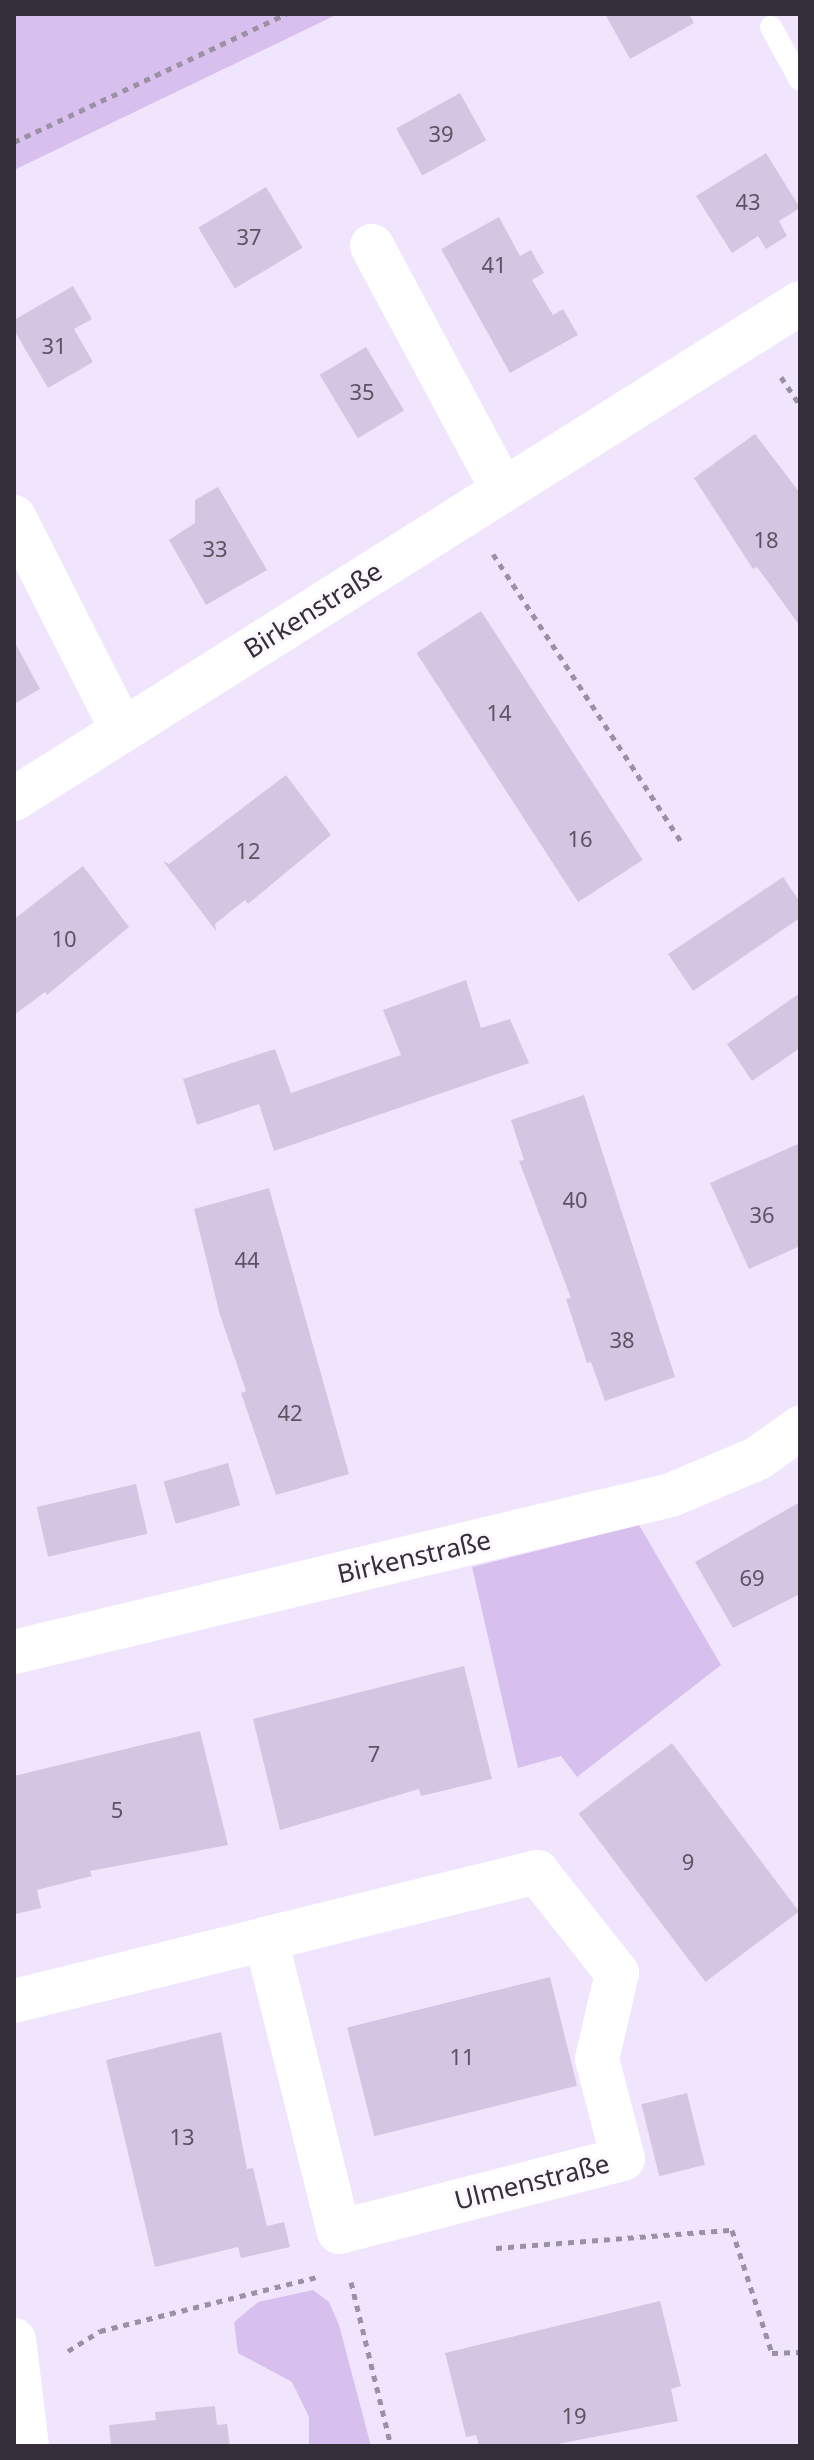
<!DOCTYPE html>
<html>
<head>
<meta charset="utf-8">
<style>
  body { margin:0 }
  #map { position:relative; width:814px; height:2460px; overflow:hidden; background:#f1e5fd; font-family:"Noto Sans",sans-serif }
  div>[style] { position:absolute }
  [style*='--x'] { left:calc(var(--x)*1px); top:calc(var(--y)*1px); width:calc(var(--w)*1px); rotate:calc(var(--a)*1deg) }
  .green>* { inset:0; background:#d8c0ee }
  .building>* { inset:0; background:#d4c6e3; transform-origin:0 0 }
  .path>* { height:5px; margin-top:-2.5px; transform-origin:0; background:repeating-linear-gradient(90deg,#9a91a4 0 6px,transparent 0 12px) }
  .service>* { height:22px; margin:-11px; padding:0 11px; transform-origin:11px; border-radius:11px; background:#fff }
  .minor>* { height:44px; margin:-22px; padding:0 22px; transform-origin:22px; border-radius:22px; background:#fff }
  span { translate:-50% -50%; white-space:nowrap; text-align:center; line-height:1.15; -webkit-text-stroke:6px #faf7fd; paint-order:stroke }
  .number-label { font-size:22px; color:#5c5464 }
  .number-label span { -webkit-text-stroke-width:0 }
  .street-label { font-size:26px; color:#342e3a }
  .frame { position:absolute; inset:0; border:16px solid #342e3a; pointer-events:none }
</style>
</head>
<body>
<div id="map">
  <div class="green">
    <div style="clip-path:polygon(14px 14px,338px 14px,14px 170px)"></div>
    <div style="clip-path:polygon(639px 1525px,721px 1665px,577px 1777px,561px 1756px,518px 1768px,472px 1567px)"></div>
    <div style="clip-path:polygon(313px 2290px,329px 2302px,339px 2325px,371px 2446px,309px 2446px,309px 2417px,292px 2382px,238px 2353px,234px 2322px,258px 2302px)"></div>
  </div>
  <div class="building">
    <div style="clip-path:polygon(605px 14px,689px 14px,694px 23px,630px 59px)"></div>
    <div style="left:460px;top:93px;width:54px;height:73px;rotate:61deg"></div>
    <div style="clip-path:polygon(766px 153px,800px 208px,779px 221px,787px 236px,766px 249px,758px 236px,732px 253px,696px 196px)"></div>
    <div style="left:266px;top:187px;width:71px;height:79px;rotate:59deg"></div>
    <div style="clip-path:polygon(499px 217px,520px 256px,531px 250px,544px 273px,532px 280px,553px 315px,563px 309px,578px 335px,510px 373px,441px 249px)"></div>
    <div style="clip-path:polygon(73px 286px,92px 319px,74px 329px,93px 362px,48px 388px,14px 330px,14px 320px)"></div>
    <div style="left:366px;top:347px;width:74px;height:54px;rotate:59deg"></div>
    <div style="clip-path:polygon(755px 434px,800px 493px,800px 626px,757px 567px,753px 569px,694px 478px)"></div>
    <div style="clip-path:polygon(218px 487px,267px 570px,206px 605px,169px 540px,195px 523px,195px 500px)"></div>
    <div style="left:481px;top:611px;width:297px;height:77px;rotate:57deg"></div>
    <div style="clip-path:polygon(14px 641px,40px 689px,14px 704px)"></div>
    <div style="clip-path:polygon(286px 775px,331px 835px,248px 904px,245px 900px,215px 924px,216px 931px,163px 861px,169px 864px)"></div>
    <div style="clip-path:polygon(83px 866px,129px 927px,47px 995px,45px 992px,14px 1015px,14px 919px)"></div>
    <div style="clip-path:polygon(783px 877px,800px 902px,800px 918px,693px 991px,668px 954px)"></div>
    <div style="clip-path:polygon(466px 980px,481px 1028px,510px 1019px,529px 1063px,274px 1151px,259px 1104px,197px 1125px,183px 1079px,275px 1049px,291px 1093px,401px 1055px,383px 1010px)"></div>
    <div style="clip-path:polygon(800px 993px,800px 1048px,752px 1081px,727px 1044px)"></div>
    <div style="clip-path:polygon(584px 1095px,675px 1377px,605px 1401px,591px 1362px,587px 1363px,566px 1299px,571px 1298px,519px 1161px,524px 1160px,511px 1120px)"></div>
    <div style="clip-path:polygon(800px 1143px,800px 1246px,749px 1269px,710px 1183px)"></div>
    <div style="clip-path:polygon(269px 1188px,349px 1474px,276px 1495px,241px 1393px,246px 1391px,220px 1315px,194px 1209px)"></div>
    <div style="left:228px;top:1463px;width:44px;height:67px;rotate:74deg"></div>
    <div style="left:136px;top:1484px;width:51px;height:102px;rotate:77deg"></div>
    <div style="clip-path:polygon(800px 1502px,800px 1594px,733px 1628px,695px 1562px)"></div>
    <div style="clip-path:polygon(464px 1666px,492px 1779px,421px 1796px,419px 1789px,280px 1830px,253px 1719px)"></div>
    <div style="clip-path:polygon(200px 1731px,228px 1845px,90px 1871px,92px 1876px,37px 1890px,41px 1908px,16px 1914px,14px 1776px)"></div>
    <div style="left:672px;top:1743px;width:211px;height:117px;rotate:53deg"></div>
    <div style="left:550px;top:1977px;width:112px;height:209px;rotate:76deg"></div>
    <div style="clip-path:polygon(221px 2032px,247px 2169px,253px 2168px,267px 2226px,284px 2222px,290px 2247px,241px 2258px,238px 2247px,155px 2267px,106px 2060px)"></div>
    <div style="left:687px;top:2093px;width:74px;height:47px;rotate:76deg"></div>
    <div style="clip-path:polygon(660px 2301px,681px 2386px,671px 2389px,678px 2421px,547px 2446px,479px 2446px,476px 2435px,466px 2437px,445px 2353px)"></div>
    <div style="clip-path:polygon(215px 2406px,217px 2425px,227px 2424px,230px 2446px,111px 2446px,109px 2425px,156px 2420px,155px 2412px)"></div>
  </div>
  <div class="path">
    <div style="--x:14;--y:142;--w:301;--a:-25.2"></div>
    <div style="--x:781;--y:377;--w:34;--a:56"></div>
    <div style="--x:493;--y:554;--w:343;--a:56.8"></div>
    <div style="--x:496;--y:2248;--w:237;--a:-4.4"></div>
    <div style="--x:732;--y:2230;--w:129;--a:72"></div>
    <div style="--x:772;--y:2353;--w:28;--a:-2"></div>
    <div style="--x:351;--y:2282;--w:169;--a:76.3"></div>
    <div style="--x:68;--y:2351;--w:38;--a:-32"></div>
    <div style="--x:100;--y:2331;--w:224;--a:-14"></div>
  </div>
  <div class="service">
    <div style="--x:771;--y:27;--w:60;--a:61.3"></div>
  </div>
  <div class="minor">
    <div style="--x:372;--y:246;--w:277;--a:61.8"></div>
    <div style="--x:14;--y:517;--w:239;--a:63.1"></div>
    <div style="--x:14;--y:799;--w:929;--a:-32.25"></div>
    <div style="--x:14;--y:1652;--w:675;--a:-13.44"></div>
    <div style="--x:671;--y:1495;--w:95;--a:-23"></div>
    <div style="--x:758;--y:1458;--w:52;--a:-35.5"></div>
    <div style="--x:14;--y:2001;--w:539;--a:-13.86"></div>
    <div style="--x:537;--y:1872;--w:129;--a:51.6"></div>
    <div style="--x:617;--y:1973;--w:88;--a:103.1"></div>
    <div style="--x:597;--y:2059;--w:103;--a:75.4"></div>
    <div style="--x:623;--y:2159;--w:293;--a:165.6"></div>
    <div style="--x:339;--y:2232;--w:301;--a:-104"></div>
    <div style="--x:14;--y:2340;--w:107;--a:83"></div>
  </div>
  <div class="number-label">
    <span style="left:441px;top:134px">39</span>
    <span style="left:748px;top:202px">43</span>
    <span style="left:249px;top:237px">37</span>
    <span style="left:494px;top:265px">41</span>
    <span style="left:54px;top:346px">31</span>
    <span style="left:362px;top:392px">35</span>
    <span style="left:766px;top:540px">18</span>
    <span style="left:215px;top:549px">33</span>
    <span style="left:499px;top:713px">14</span>
    <span style="left:580px;top:839px">16</span>
    <span style="left:248px;top:851px">12</span>
    <span style="left:64px;top:939px">10</span>
    <span style="left:575px;top:1200px">40</span>
    <span style="left:762px;top:1215px">36</span>
    <span style="left:247px;top:1260px">44</span>
    <span style="left:622px;top:1340px">38</span>
    <span style="left:290px;top:1413px">42</span>
    <span style="left:752px;top:1578px">69</span>
    <span style="left:374px;top:1754px">7</span>
    <span style="left:117px;top:1810px">5</span>
    <span style="left:688px;top:1862px">9</span>
    <span style="left:462px;top:2057px">11</span>
    <span style="left:182px;top:2137px">13</span>
    <span style="left:574px;top:2416px">19</span>
  </div>
  <div class="street-label">
    <span style="left:313px;top:610px;rotate:-32deg">Birkenstraße</span>
    <span style="left:414px;top:1557px;rotate:-13deg">Birkenstraße</span>
    <span style="left:532px;top:2182px;rotate:-14deg">Ulmenstraße</span>
  </div>
  <div class="frame"></div>
</div>
</body>
</html>
